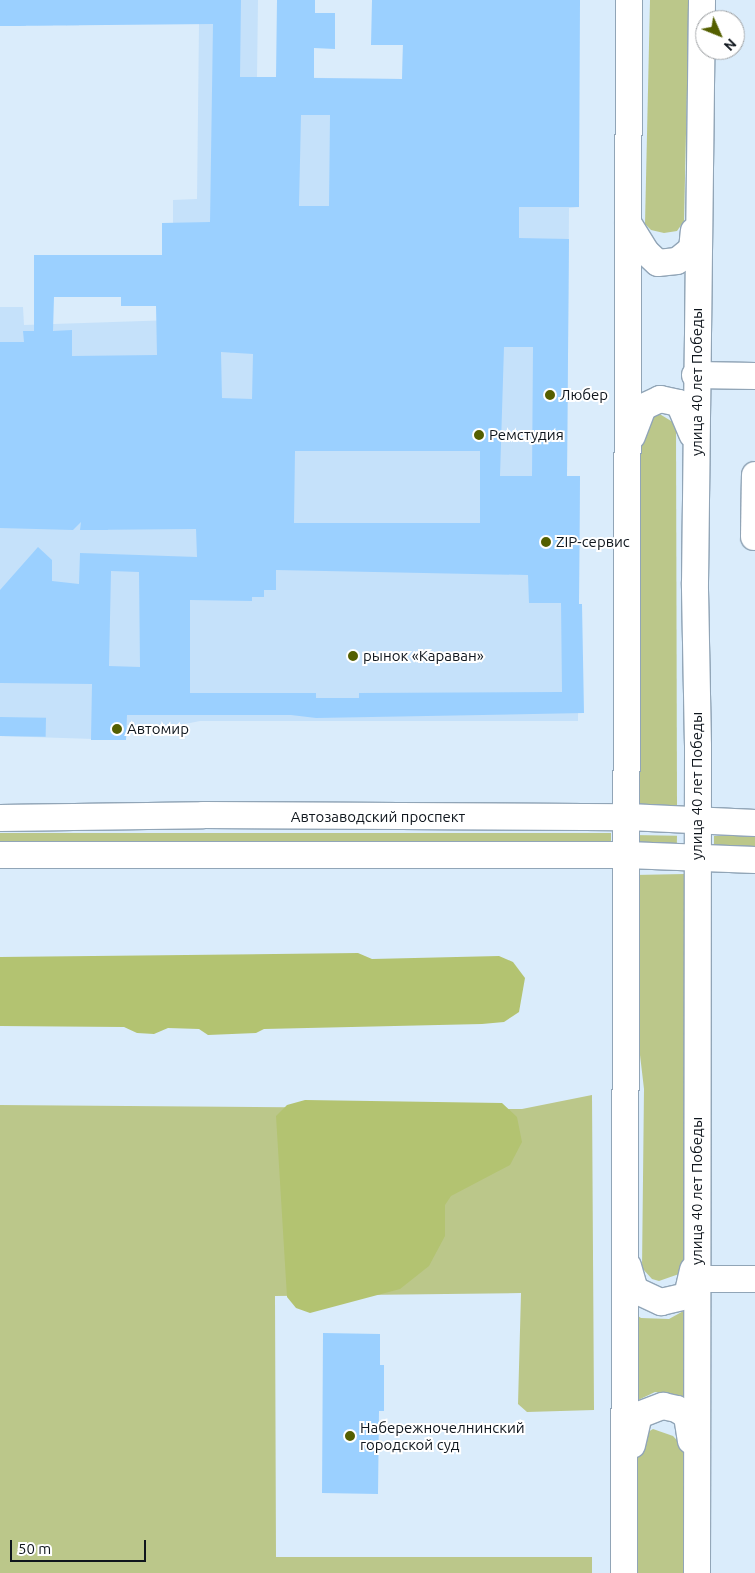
<!DOCTYPE html>
<html>
<head>
<meta charset="utf-8">
<style>
  body { margin:0 }
  #map { position:relative; width:755px; height:1573px; overflow:hidden; background:#daecfb; font-family:Ubuntu,sans-serif }
  div>[style] { position:absolute }
  [style*='--x'] { left:calc(var(--x)*1px); top:calc(var(--y)*1px); width:calc(var(--w)*1px); rotate:calc(var(--a)*1deg) }
  .built>* { inset:0; background:#c5e1fa }
  .green>* { inset:0; background:#bbc78a; transform-origin:0 0 }
  .forest>* { inset:0; background:#b3c371 }
  .building>* { inset:0; background:#9bd0ff; transform-origin:0 0 }
  .roads { filter:drop-shadow(1px 0 #91a5b7) drop-shadow(-1px 0 #91a5b7) drop-shadow(0 1px #91a5b7) drop-shadow(0 -1px #91a5b7) }
  .minor>* { height:26px; margin:-13px; padding:0 13px; transform-origin:13px; border-radius:13px; background:#fff }
  .dots>* { width:14px; height:14px; translate:-50% -50%; box-sizing:border-box; border:2px solid #fff; border-radius:50% }
  span { translate:-50% -50%; white-space:nowrap; text-align:center; line-height:1.15; -webkit-text-stroke:4px #fff; paint-order:stroke }
  .street-label { font-size:15px; color:#0f161d }
  .poi-label { font-size:15px; color:#0f161d }
  .left { translate:0 -50%; text-align:left }
  .north { position:absolute; left:695px; top:10px; width:50px; height:50px; box-sizing:border-box; background:#fff; border:1px solid #9fa2a5; border-radius:50%; rotate:134deg; font-size:14px; font-weight:700; line-height:20px; text-align:center; color:#0f161d }
  .north::after { content:''; display:block; margin:auto; width:18px; height:22px; background:#545f00; clip-path:polygon(50% 0,100% 100%,50% 72%,0 100%) }
  .scale { position:absolute; left:10px; top:1540px; width:136px; height:22px; box-sizing:border-box; border:2px solid #0f161d; border-top:0; padding-left:6px; font-size:15px; line-height:18px; white-space:nowrap; color:#0f161d; -webkit-text-stroke:4px #fff; paint-order:stroke }
</style>
</head>
<body>
<div id="map">
  <div class="built">
    <div style="clip-path:polygon(0 0,258px 0,257px 77px,402px 79px,404px 0,578px 178px,579px 207px,569px 208px,567px 476px,580px 476px,578px 721px,200px 721px,180px 725px,127px 725px,126px 740px,0 736px,0 307px,23px 307px,24px 325px,173px 320px,162px 256px,162px 223px,173px 223px,173px 200px,197px 199px,199px 24px)"></div>
  </div>
  <div class="green">
    <div style="clip-path:polygon(650px 0,689px 0,684px 221px,677px 231px,664px 233px,651px 230px,645px 224px)"></div>
    <div style="clip-path:polygon(658px 413px,676px 424px,677px 806px,634px 805px,637px 438px,643px 419px)"></div>
    <div style="left:0;top:833px;width:611px;height:10px"></div>
    <div style="left:633px;top:835px;width:44px;height:11px;rotate:1deg"></div>
    <div style="left:714px;top:836px;width:41px;height:11px"></div>
    <div style="clip-path:polygon(685px 874px,688px 1258px,679px 1274px,659px 1281px,652px 1279px,642px 1268px,644px 1089px,636px 1021px,634px 875px)"></div>
    <div style="clip-path:polygon(592px 1095px,594px 1410px,527px 1412px,518px 1404px,521px 1293px,275px 1296px,276px 1557px,592px 1557px,592px 1573px,0 1573px,0 1105px,522px 1109px)"></div>
    <div style="clip-path:polygon(687px 1309px,688px 1402px,673px 1395px,655px 1392px,634px 1402px,635px 1314px,641px 1318px,669px 1319px)"></div>
    <div style="clip-path:polygon(653px 1429px,673px 1436px,684px 1448px,693px 1573px,638px 1573px,637px 1450px,648px 1432px)"></div>
  </div>
  <div class="forest">
    <div style="clip-path:polygon(358px 953px,372px 959px,499px 956px,513px 962px,525px 978px,519px 1012px,504px 1022px,482px 1024px,264px 1029px,256px 1033px,208px 1035px,199px 1029px,168px 1028px,154px 1034px,137px 1033px,124px 1027px,0 1026px,0 957px)"></div>
    <div style="clip-path:polygon(305px 1100px,502px 1103px,517px 1117px,522px 1142px,510px 1165px,451px 1196px,445px 1205px,445px 1236px,429px 1266px,400px 1289px,310px 1313px,296px 1308px,287px 1297px,276px 1116px,287px 1105px)"></div>
  </div>
  <div class="building">
    <div style="clip-path:polygon(evenodd,0 0,241px 0,240px 77px,276px 77px,277px 0,315px 0,315px 13px,335px 13px,335px 49px,314px 48px,314px 78px,402px 79px,403px 45px,371px 45px,372px 0,580px 0,579px 207px,519px 207px,519px 238px,569px 239px,567px 476px,580px 476px,579px 604px,582px 604px,584px 713px,316px 718px,291px 715px,127px 715px,126px 740px,91px 740px,92px 684px,0 683px,0 590px,38px 547px,52px 560px,52px 581px,79px 584px,80px 553px,197px 557px,196px 529px,80px 530px,81px 522px,73px 530px,0 528px,0 342px,24px 342px,23px 331px,34px 331px,34px 255px,162px 255px,162px 223px,210px 222px,213px 24px,0 26px,0 0,301px 115px,330px 115px,329px 206px,299px 206px,301px 115px,0 0,54px 297px,121px 297px,121px 306px,156px 306px,157px 355px,72px 356px,72px 330px,53px 331px,54px 297px,0 0,504px 347px,533px 347px,532px 476px,500px 476px,504px 347px,0 0,221px 352px,253px 354px,252px 399px,222px 398px,221px 352px,0 0,295px 451px,480px 451px,480px 523px,294px 523px,295px 451px,0 0,276px 570px,528px 575px,529px 603px,561px 603px,562px 692px,359px 693px,359px 698px,316px 698px,316px 693px,190px 693px,190px 600px,252px 601px,252px 597px,264px 597px,264px 590px,276px 590px,276px 570px,0 0,111px 571px,139px 572px,140px 667px,109px 666px,111px 571px)"></div>
    <div style="left:0;top:717px;width:46px;height:19px;rotate:1deg"></div>
    <div style="clip-path:polygon(323px 1333px,380px 1334px,380px 1365px,384px 1365px,384px 1411px,379px 1411px,378px 1494px,322px 1493px)"></div>
  </div>
  <div class="roads">
    <div class="minor">
      <div style="--x:628;--y:223;--w:34;--a:58"></div>
      <div style="--x:646;--y:252;--w:16;--a:43"></div>
      <div style="--x:658;--y:263;--w:19;--a:-6"></div>
      <div style="--x:677;--y:261;--w:19;--a:-39"></div>
      <div style="--x:692;--y:249;--w:18;--a:-84"></div>
      <div style="--x:695;--y:375;--w:60;--a:1"></div>
      <div style="--x:632;--y:436;--w:31;--a:-69"></div>
      <div style="--x:643;--y:407;--w:19;--a:-25"></div>
      <div style="--x:660;--y:399;--w:19;--a:12"></div>
      <div style="--x:679;--y:403;--w:34;--a:67"></div>
      <div style="--x:754;--y:537;--w:62;--a:-89.1"></div>
      <div style="--x:0;--y:818;--w:203;--a:-0.8"></div>
      <div style="--x:203;--y:815;--w:425;--a:0.3"></div>
      <div style="--x:628;--y:817;--w:127;--a:2.7"></div>
      <div style="--x:0;--y:855;--w:627;--a:0"></div>
      <div style="--x:627;--y:855;--w:128;--a:2.2"></div>
      <div style="--x:628;--y:1266;--w:25;--a:74"></div>
      <div style="--x:635;--y:1290;--w:29;--a:25"></div>
      <div style="--x:661;--y:1302;--w:27;--a:-13"></div>
      <div style="--x:687;--y:1296;--w:27;--a:-77"></div>
      <div style="--x:697;--y:1279;--w:58;--a:0"></div>
      <div style="--x:632;--y:1445;--w:31;--a:-77"></div>
      <div style="--x:639;--y:1415;--w:26;--a:-21"></div>
      <div style="--x:663;--y:1406;--w:14;--a:12"></div>
      <div style="--x:677;--y:1409;--w:12;--a:35"></div>
      <div style="--x:687;--y:1416;--w:25;--a:81"></div>
      <div style="--x:624;--y:1573;--w:1573;--a:-89.82"></div>
      <div style="--x:697;--y:1573;--w:827;--a:-89.93"></div>
      <div style="--x:698;--y:746;--w:163;--a:-91.1"></div>
      <div style="--x:695;--y:583;--w:583;--a:-89.31"></div>
    </div>
  </div>
  <div class="dots">
    <div style="left:550px;top:395px;background:#545f00"></div>
    <div style="left:479px;top:435px;background:#545f00"></div>
    <div style="left:546px;top:542px;background:#545f00"></div>
    <div style="left:353px;top:656px;background:#545f00"></div>
    <div style="left:117px;top:729px;background:#545f00"></div>
    <div style="left:350px;top:1436px;background:#545f00"></div>
  </div>
  <div class="street-label">
    <span style="left:697px;top:382px;rotate:-90deg">улица 40 лет Победы</span>
    <span style="left:697px;top:786px;rotate:-90deg">улица 40 лет Победы</span>
    <span style="left:378px;top:817px">Автозаводский проспект</span>
    <span style="left:697px;top:1191px;rotate:-90deg">улица 40 лет Победы</span>
  </div>
  <div class="poi-label">
    <span class="left" style="left:560px;top:395px">Любер</span>
    <span class="left" style="left:489px;top:435px">Ремстудия</span>
    <span class="left" style="left:556px;top:542px">ZIP-сервис</span>
    <span class="left" style="left:363px;top:656px">рынок «Караван»</span>
    <span class="left" style="left:127px;top:729px">Автомир</span>
    <span class="left" style="left:360px;top:1436px">Набережночелнинский<br>городской суд</span>
  </div>
  <div class="north">N</div>
  <div class="scale">50 m</div>
</div>
</body>
</html>
